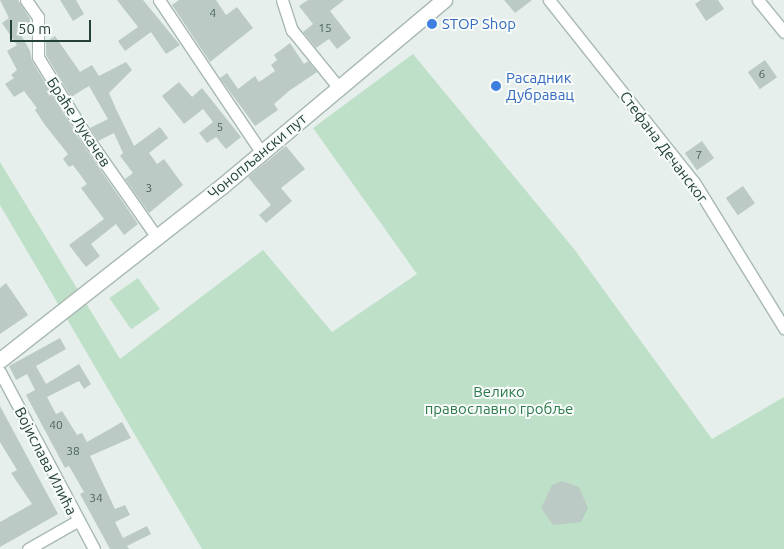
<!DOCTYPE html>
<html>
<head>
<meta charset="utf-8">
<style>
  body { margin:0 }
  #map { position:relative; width:784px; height:549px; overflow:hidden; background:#e6efeb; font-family:Ubuntu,sans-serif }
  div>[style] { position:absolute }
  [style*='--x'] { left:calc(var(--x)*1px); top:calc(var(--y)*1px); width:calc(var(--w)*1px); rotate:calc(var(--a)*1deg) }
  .green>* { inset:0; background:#bfe0c8; transform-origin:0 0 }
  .building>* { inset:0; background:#bbcac4; transform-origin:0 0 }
  .roads { filter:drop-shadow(1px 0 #a8b8b2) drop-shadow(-1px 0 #a8b8b2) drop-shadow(0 1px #a8b8b2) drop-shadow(0 -1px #a8b8b2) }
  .minor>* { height:11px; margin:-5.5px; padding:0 5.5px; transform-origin:5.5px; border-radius:5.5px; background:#fff }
  .tertiary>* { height:15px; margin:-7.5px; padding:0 7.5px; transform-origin:7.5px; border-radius:7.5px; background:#fff }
  .dots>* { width:14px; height:14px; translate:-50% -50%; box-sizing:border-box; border:2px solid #f7fbf9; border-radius:50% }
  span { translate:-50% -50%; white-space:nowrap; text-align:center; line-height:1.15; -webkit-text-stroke:4px #f7fbf9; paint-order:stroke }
  .number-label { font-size:12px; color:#4a645c }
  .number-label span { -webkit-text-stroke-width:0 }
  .shop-label { font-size:15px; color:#366cbe }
  .left { translate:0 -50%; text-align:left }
  .street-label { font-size:15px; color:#24423a }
  .park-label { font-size:15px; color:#2d7a4b }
  .scale { position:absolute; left:10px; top:20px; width:81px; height:22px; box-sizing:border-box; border:2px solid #24423a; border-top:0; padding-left:6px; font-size:15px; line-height:18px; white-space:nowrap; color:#24423a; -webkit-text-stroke:4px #f7fbf9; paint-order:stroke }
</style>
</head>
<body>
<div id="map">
  <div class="green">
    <div style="clip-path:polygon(413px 54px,574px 249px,712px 439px,784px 397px,784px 549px,202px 549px,0 205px,0 162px,120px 359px,263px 250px,332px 332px,417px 274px,313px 128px)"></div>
    <div style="left:138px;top:278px;width:38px;height:35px;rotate:55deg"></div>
  </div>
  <div class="building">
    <div style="clip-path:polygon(0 0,18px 0,30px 19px,30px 26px,20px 33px,30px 51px,32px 61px,82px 143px,138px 224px,124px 235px,116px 224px,91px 244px,100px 256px,86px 267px,69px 245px,104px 219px,81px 188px,87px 184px,73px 165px,69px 167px,63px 159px,68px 154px,45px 125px,35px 110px,37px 108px,24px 91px,14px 97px,5px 84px,14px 78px,11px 75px,17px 70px,7px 51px,17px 45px,2px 23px,9px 18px)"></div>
    <div style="clip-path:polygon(60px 0,76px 0,84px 14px,73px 21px)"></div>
    <div style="clip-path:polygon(117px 0,143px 0,180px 45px,166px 54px,151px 32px,125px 51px,118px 41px,138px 27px)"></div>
    <div style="clip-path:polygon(179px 0,216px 0,226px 15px,237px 7px,253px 28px,210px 62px,172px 5px)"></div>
    <div style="clip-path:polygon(308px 0,344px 0,330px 11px,351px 38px,337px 49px,329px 39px,316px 48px,303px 32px,313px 24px,299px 6px)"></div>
    <div style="clip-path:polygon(504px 0,532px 0,515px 13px)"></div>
    <div style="clip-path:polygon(701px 0,718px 0,724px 9px,706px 21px,695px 4px)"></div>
    <div style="clip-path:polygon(55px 36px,80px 72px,92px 65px,99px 76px,126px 62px,132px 70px,109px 93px,116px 109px,134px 146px,160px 127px,168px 138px,149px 153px,157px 164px,164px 159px,183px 185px,149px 213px,125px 179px,133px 173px,120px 156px,123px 153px,114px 133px,98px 141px,90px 128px,108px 119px,89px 86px,71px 97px,46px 55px,46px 42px)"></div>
    <div style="clip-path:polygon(290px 43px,304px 64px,308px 61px,317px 72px,289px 91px,274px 104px,278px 110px,255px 126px,220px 78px,227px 73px,238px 89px,255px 76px,259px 82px,275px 71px,271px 65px,277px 60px,274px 55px)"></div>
    <div style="left:765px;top:60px;width:21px;height:21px;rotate:55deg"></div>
    <div style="clip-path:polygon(179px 82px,192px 97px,202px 88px,241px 137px,226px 149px,216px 137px,207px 143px,199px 133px,213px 122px,203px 109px,184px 124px,162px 96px)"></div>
    <div style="left:702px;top:141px;width:21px;height:21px;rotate:55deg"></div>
    <div style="clip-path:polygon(286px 146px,305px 169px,281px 188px,292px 201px,266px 223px,259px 215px,271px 205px,248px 177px)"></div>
    <div style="left:743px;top:186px;width:21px;height:21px;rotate:55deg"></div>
    <div style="clip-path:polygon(6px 283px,28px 315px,0 334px,0 288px)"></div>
    <div style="clip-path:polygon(60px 338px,66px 349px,36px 366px,46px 384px,79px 364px,91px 384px,84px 389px,79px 381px,47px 397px,56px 414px,62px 411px,77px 435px,82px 433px,87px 442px,122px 422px,131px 438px,90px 456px,115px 509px,125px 505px,130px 515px,115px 522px,123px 538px,147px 526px,151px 534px,127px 546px,129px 549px,110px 549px,80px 494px,84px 492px,69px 466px,65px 468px,26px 395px,35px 390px,27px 374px,16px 380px,9px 366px)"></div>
    <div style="clip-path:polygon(0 406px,58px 514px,0 547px,0 522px,32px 504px,11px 473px,17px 470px,0 442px)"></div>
    <div style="clip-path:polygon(562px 481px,579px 487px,588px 508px,581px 522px,553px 525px,541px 508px,552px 485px)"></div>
  </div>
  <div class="roads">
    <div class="minor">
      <div style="--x:26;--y:0;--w:21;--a:55"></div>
      <div style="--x:38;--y:17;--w:40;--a:90"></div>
      <div style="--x:38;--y:57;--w:96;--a:58.6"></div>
      <div style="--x:88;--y:139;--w:118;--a:55"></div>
      <div style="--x:159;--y:0;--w:184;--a:56.1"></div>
      <div style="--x:282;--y:0;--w:32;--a:72"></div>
      <div style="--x:292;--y:30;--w:75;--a:51"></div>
      <div style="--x:549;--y:0;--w:233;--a:51.5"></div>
      <div style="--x:694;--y:182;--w:172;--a:58.3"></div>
      <div style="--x:758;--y:0;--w:41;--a:50.9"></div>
      <div style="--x:0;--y:372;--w:200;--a:62"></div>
      <div style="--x:28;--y:549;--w:56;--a:-29.7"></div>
    </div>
    <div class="tertiary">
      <div style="--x:0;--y:360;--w:282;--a:-38.1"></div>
      <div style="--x:222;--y:186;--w:290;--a:-40"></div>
    </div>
  </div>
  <div class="dots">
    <div style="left:432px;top:24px;background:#3f7fe0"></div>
    <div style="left:496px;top:86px;background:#3f7fe0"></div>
  </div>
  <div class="number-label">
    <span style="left:213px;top:13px">4</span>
    <span style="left:325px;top:28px">15</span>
    <span style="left:762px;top:74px">6</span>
    <span style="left:220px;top:127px">5</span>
    <span style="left:699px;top:155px">7</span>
    <span style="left:149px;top:188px">3</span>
    <span style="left:56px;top:425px">40</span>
    <span style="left:73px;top:451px">38</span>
    <span style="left:96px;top:498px">34</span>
  </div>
  <div class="shop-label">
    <span class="left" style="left:442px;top:24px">STOP Shop</span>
    <span class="left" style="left:506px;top:86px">Расадник<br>Дубравац</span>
  </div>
  <div class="street-label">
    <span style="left:79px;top:122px;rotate:57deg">Браће Лукачев</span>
    <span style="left:664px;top:147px;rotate:53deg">Стефана Дечанског</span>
    <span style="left:257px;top:156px;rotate:-40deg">Чонопљански пут</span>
    <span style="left:46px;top:461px;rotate:63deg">Војислава Илића</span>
  </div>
  <div class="park-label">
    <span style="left:499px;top:400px">Велико<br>православно гробље</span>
  </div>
  <div class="scale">50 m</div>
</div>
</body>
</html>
